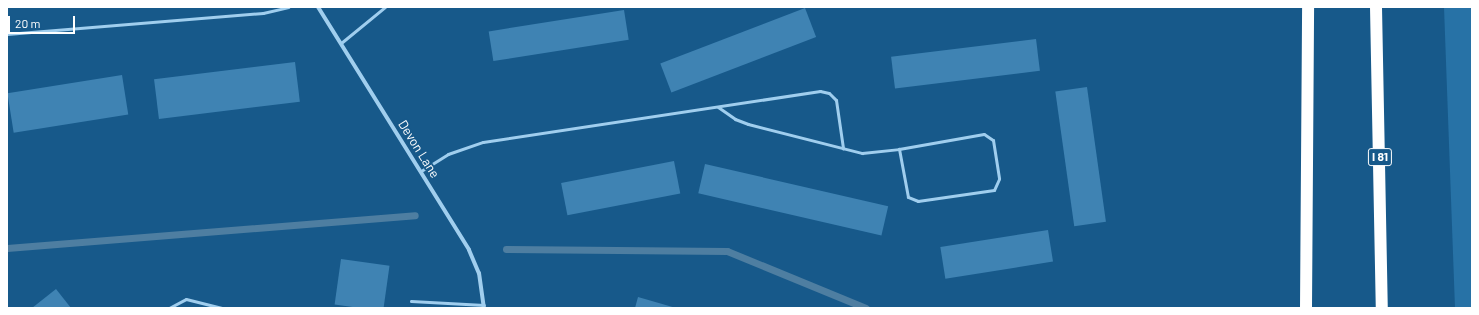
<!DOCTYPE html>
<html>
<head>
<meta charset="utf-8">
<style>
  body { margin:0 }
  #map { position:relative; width:1479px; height:315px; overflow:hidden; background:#17598a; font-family:Barlow,sans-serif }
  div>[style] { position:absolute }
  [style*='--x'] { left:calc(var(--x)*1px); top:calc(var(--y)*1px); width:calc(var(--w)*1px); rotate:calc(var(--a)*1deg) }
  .green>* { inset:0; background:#2772a6 }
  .stream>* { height:7px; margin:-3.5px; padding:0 3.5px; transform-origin:3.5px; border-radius:3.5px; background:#4e7ea1 }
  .building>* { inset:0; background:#3f83b3; transform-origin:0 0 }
  .lane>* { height:3px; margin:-1.5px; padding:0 1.5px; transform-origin:1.5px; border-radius:1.5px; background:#a0ceee }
  .street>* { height:4px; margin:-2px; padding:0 2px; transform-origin:2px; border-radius:2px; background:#a0ceee }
  .highway>* { height:12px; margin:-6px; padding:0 6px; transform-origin:6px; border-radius:6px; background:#fff }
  span { translate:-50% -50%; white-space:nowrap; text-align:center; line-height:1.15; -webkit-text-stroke:3.5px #17598a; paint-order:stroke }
  .shield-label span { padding:1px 3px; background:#17598a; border:1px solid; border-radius:3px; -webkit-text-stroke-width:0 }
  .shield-label { font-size:12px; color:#fff; font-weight:700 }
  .street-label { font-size:13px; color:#fff }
  .frame { position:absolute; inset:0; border:8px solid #fff; pointer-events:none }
  .scale { position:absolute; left:8px; top:16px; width:67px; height:18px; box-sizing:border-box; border:2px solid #fff; border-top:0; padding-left:5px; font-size:12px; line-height:14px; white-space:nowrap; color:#fff; -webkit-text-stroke:3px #17598a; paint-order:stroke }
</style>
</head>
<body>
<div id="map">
  <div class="green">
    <div style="clip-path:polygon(1444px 7px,1472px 7px,1472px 308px,1455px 308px)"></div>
  </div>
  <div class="stream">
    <div style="--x:7;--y:248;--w:409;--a:-4.6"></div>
    <div style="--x:506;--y:249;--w:221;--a:0.5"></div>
    <div style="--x:727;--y:251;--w:150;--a:22.3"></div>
  </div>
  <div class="building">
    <div style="left:805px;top:8px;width:31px;height:155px;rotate:69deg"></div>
    <div style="left:624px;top:10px;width:30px;height:137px;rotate:81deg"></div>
    <div style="left:1036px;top:39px;width:32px;height:146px;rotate:83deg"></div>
    <div style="left:295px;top:62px;width:40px;height:142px;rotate:83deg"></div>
    <div style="left:122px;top:75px;width:40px;height:116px;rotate:81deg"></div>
    <div style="left:1087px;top:87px;width:136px;height:32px;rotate:82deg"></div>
    <div style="left:674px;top:161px;width:33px;height:115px;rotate:79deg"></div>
    <div style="left:705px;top:164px;width:188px;height:30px;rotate:13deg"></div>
    <div style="left:1048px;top:230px;width:32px;height:109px;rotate:81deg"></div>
    <div style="left:341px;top:259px;width:49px;height:46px;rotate:8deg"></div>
    <div style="clip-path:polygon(56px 289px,71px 308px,32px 308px)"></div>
    <div style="clip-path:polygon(638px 297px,676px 308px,635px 308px)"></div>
  </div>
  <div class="lane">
    <div style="--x:7;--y:34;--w:257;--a:-4.7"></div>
    <div style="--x:263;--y:13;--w:26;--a:-13"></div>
    <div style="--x:341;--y:43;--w:57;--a:-39.3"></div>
    <div style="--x:718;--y:107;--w:21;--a:35"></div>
    <div style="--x:735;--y:119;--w:14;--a:21"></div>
    <div style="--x:748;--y:124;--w:118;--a:14.3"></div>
    <div style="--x:862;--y:153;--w:37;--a:-6"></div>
    <div style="--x:984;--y:134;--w:11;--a:34"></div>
    <div style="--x:993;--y:140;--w:39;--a:81"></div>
    <div style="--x:999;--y:179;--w:12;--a:114"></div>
    <div style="--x:994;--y:190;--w:77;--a:171.8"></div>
    <div style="--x:918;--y:201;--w:11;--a:-158"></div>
    <div style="--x:908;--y:197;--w:49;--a:-100.6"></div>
    <div style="--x:899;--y:149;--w:86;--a:-10"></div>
    <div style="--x:421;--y:171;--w:32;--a:-32"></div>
    <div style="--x:448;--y:154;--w:37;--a:-19"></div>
    <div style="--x:483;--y:142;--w:341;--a:-8.6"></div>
    <div style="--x:820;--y:91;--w:9;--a:13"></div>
    <div style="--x:829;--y:93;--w:10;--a:45"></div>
    <div style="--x:836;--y:100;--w:49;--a:81.7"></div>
    <div style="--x:411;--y:301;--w:73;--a:3.1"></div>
    <div style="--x:169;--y:308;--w:19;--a:-28"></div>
    <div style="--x:186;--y:299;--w:38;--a:14"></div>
  </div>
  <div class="street">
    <div style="--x:318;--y:7;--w:286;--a:58.1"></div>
    <div style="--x:469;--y:250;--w:25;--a:67"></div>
    <div style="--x:479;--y:273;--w:35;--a:82"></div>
  </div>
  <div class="highway">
    <div style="--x:1376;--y:7;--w:301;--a:88.9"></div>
    <div style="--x:1306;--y:308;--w:301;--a:-89.6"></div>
  </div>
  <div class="shield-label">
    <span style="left:1380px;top:157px">I 81</span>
  </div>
  <div class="street-label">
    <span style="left:419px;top:149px;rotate:58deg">Devon Lane</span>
  </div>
  <div class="frame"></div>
  <div class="scale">20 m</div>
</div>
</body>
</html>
